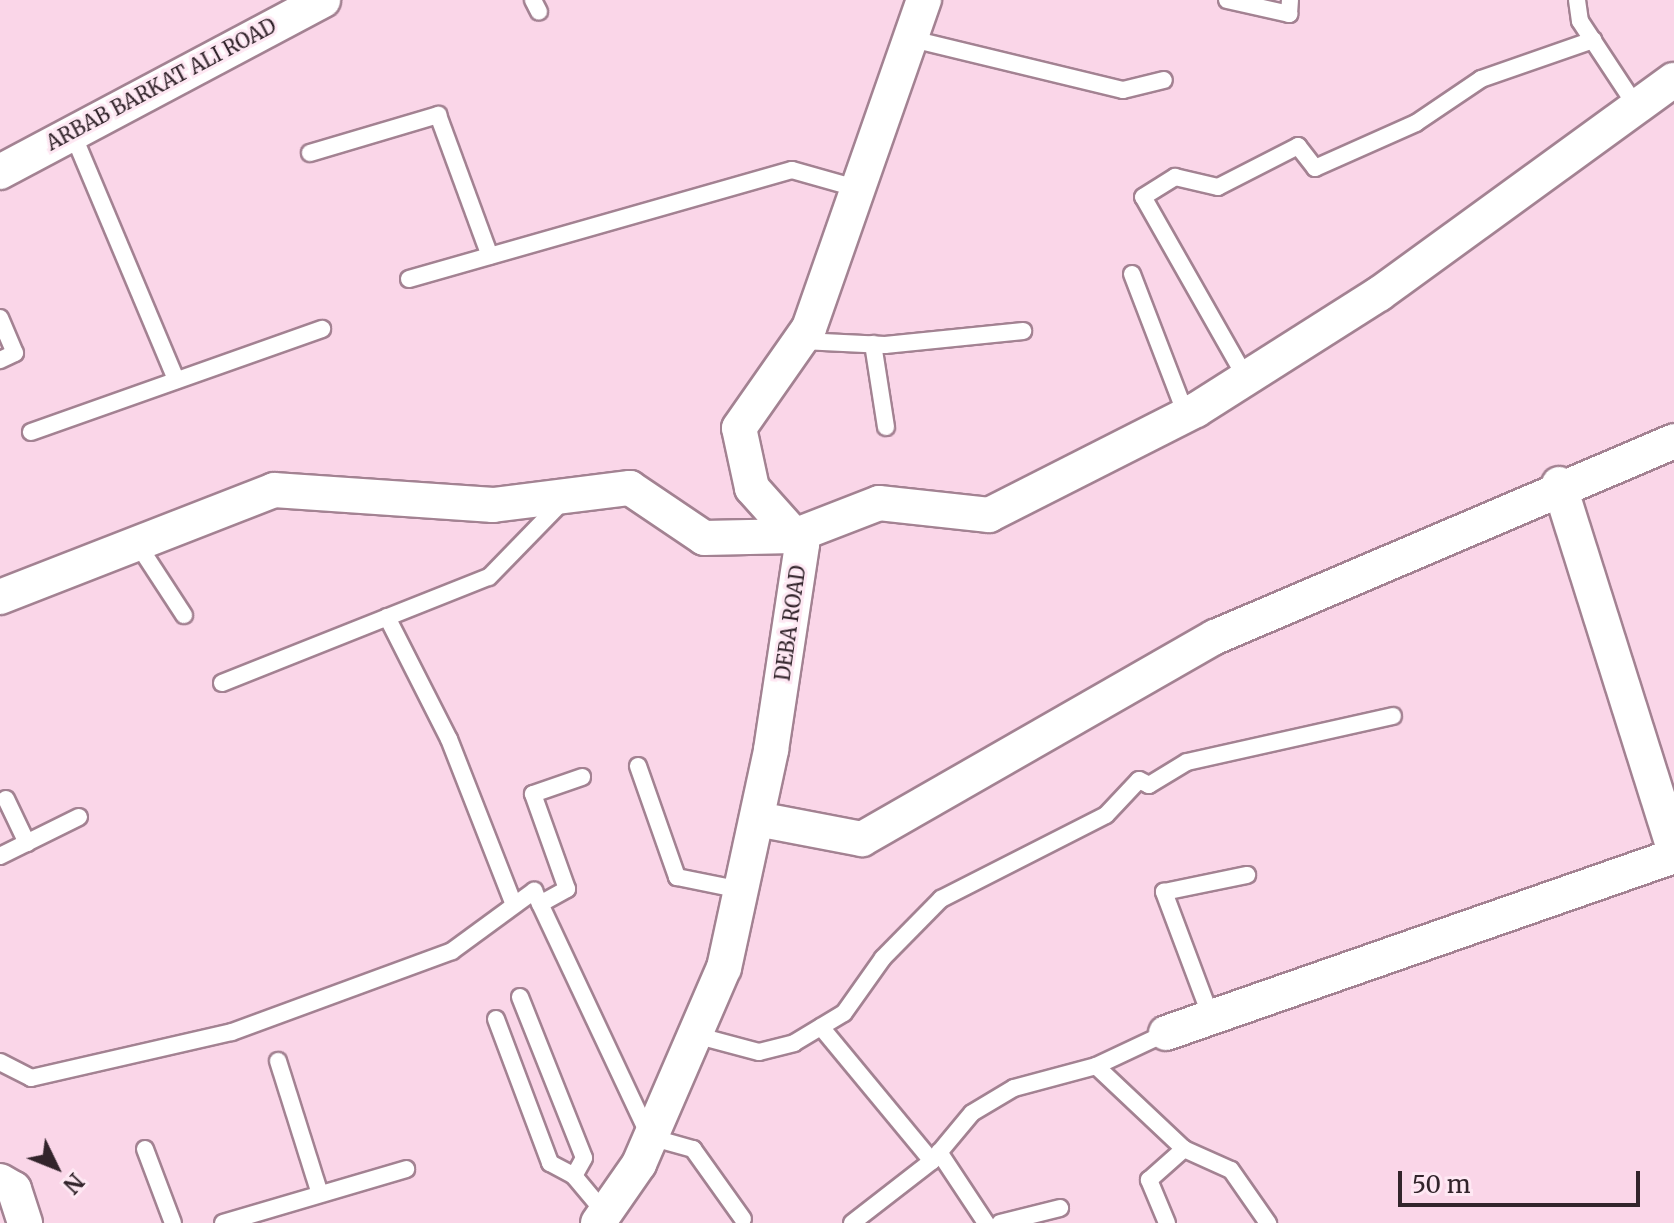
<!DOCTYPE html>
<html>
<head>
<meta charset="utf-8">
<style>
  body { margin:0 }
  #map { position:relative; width:1674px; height:1223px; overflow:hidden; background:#fad6e8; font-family:Merriweather,serif }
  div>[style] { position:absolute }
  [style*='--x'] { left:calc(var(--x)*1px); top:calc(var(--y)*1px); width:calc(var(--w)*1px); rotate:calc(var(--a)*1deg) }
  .roads { filter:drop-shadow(2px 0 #a38292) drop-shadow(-2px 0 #a38292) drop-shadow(0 2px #a38292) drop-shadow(0 -2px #a38292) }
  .lane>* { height:16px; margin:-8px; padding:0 8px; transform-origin:8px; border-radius:8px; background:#fff }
  .street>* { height:34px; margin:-17px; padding:0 17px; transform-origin:17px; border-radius:17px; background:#fff }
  span { translate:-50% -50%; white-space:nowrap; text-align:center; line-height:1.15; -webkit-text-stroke:6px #fee8f3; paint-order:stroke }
  .street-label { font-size:20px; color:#32242b }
  .north { position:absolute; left:16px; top:1127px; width:80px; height:80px; -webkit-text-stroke:6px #fee8f3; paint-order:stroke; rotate:133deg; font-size:22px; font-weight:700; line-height:32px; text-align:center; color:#32242b }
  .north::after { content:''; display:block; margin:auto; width:28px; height:36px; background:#32242b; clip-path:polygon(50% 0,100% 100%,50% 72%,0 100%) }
  .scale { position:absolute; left:1398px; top:1171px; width:242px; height:36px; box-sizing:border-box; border:4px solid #32242b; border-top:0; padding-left:10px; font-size:24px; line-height:28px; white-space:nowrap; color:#32242b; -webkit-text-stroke:6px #fee8f3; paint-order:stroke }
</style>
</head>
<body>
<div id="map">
  <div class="roads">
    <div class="lane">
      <div style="--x:533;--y:0;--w:13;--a:63"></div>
      <div style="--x:1227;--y:0;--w:64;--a:12.7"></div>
      <div style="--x:1289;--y:14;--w:14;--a:-86"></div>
      <div style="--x:1577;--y:0;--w:21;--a:82"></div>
      <div style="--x:1580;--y:21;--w:105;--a:56.6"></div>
      <div style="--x:912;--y:39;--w:217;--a:13.6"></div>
      <div style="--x:1123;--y:90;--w:42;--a:-13.7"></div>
      <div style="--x:72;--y:132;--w:269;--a:67.2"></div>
      <div style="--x:310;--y:153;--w:134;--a:-16.5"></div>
      <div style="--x:438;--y:115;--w:150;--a:69.8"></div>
      <div style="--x:1132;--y:274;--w:151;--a:69"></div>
      <div style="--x:409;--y:279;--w:398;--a:-15.9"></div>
      <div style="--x:792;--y:170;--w:70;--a:15.8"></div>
      <div style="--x:0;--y:318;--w:38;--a:67"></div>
      <div style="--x:15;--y:353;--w:17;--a:155"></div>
      <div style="--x:802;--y:341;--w:83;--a:2.8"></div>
      <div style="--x:885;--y:345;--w:139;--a:-5.8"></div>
      <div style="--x:873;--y:344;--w:84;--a:81.1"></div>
      <div style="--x:1246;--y:378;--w:208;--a:-119.6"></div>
      <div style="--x:1143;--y:197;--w:38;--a:-32"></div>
      <div style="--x:1175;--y:177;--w:44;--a:13.1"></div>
      <div style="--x:1218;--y:187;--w:90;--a:-27.1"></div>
      <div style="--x:1298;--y:146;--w:28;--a:52"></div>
      <div style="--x:1315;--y:168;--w:111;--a:-24"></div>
      <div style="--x:1416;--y:123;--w:78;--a:-34.1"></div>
      <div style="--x:1481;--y:79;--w:119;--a:-19.2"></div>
      <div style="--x:31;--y:432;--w:309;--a:-19.5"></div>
      <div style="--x:137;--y:543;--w:86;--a:56.9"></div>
      <div style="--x:387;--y:617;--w:137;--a:63.1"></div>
      <div style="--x:449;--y:739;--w:178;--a:68.6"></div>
      <div style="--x:222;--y:683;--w:287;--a:-21.7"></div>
      <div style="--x:489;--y:577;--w:107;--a:-45.8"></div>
      <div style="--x:638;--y:766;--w:118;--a:70.6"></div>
      <div style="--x:677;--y:877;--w:65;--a:11.5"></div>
      <div style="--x:6;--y:799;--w:49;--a:64.5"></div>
      <div style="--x:0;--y:856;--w:88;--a:-26.3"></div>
      <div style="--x:540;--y:904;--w:31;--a:-29"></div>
      <div style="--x:567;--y:889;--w:101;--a:-109.7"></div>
      <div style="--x:533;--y:794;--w:52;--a:-19.1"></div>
      <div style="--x:520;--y:997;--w:173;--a:68.3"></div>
      <div style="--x:584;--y:1158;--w:21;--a:119"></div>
      <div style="--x:574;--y:1176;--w:48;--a:50"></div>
      <div style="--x:1211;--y:1017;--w:134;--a:-110.6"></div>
      <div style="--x:1164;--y:892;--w:85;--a:-11.6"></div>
      <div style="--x:496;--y:1019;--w:154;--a:69.4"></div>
      <div style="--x:550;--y:1163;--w:27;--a:28"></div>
      <div style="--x:821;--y:1027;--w:174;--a:50.4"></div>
      <div style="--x:695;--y:1035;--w:66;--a:14.9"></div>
      <div style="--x:759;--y:1052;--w:36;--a:-14"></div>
      <div style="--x:794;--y:1043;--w:58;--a:-31"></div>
      <div style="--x:844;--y:1013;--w:67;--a:-54.7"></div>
      <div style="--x:883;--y:958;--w:83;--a:-45.5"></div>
      <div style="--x:941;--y:899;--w:185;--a:-27"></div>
      <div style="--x:1106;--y:815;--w:48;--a:-46.7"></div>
      <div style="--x:1139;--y:780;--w:11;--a:27"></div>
      <div style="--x:1149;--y:785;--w:44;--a:-31.2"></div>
      <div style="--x:1187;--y:762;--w:211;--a:-12.6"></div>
      <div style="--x:278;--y:1061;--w:139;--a:72.5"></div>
      <div style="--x:0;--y:1062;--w:35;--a:27"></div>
      <div style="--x:31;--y:1078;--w:206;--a:-12.9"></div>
      <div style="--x:232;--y:1032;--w:234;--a:-20.2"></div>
      <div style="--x:452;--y:951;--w:102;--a:-36.2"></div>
      <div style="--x:534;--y:891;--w:272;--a:64.8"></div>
      <div style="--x:650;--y:1137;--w:45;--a:15.6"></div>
      <div style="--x:693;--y:1149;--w:86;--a:54.5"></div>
      <div style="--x:1096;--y:1066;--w:121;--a:43.3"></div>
      <div style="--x:1184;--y:1149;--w:51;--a:24.1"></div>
      <div style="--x:1231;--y:1170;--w:65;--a:55.1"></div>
      <div style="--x:145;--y:1149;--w:79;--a:69.3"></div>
      <div style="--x:939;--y:1152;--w:85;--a:56.5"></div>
      <div style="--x:223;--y:1223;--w:191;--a:-16.4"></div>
      <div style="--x:852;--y:1223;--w:101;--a:-37.8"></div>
      <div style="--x:932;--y:1161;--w:62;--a:-50.2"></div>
      <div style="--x:972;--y:1113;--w:49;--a:-30.8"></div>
      <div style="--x:1014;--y:1088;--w:85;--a:-15"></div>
      <div style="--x:1096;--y:1066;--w:77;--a:-25.2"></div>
      <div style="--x:1000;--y:1223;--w:62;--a:-14"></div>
      <div style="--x:1167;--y:1223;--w:47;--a:-112.7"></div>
      <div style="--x:1149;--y:1180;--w:47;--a:-41.5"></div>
    </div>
    <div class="street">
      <div style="--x:0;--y:172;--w:366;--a:-28"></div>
      <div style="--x:1559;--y:484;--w:382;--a:72.5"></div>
      <div style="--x:0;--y:597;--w:294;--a:-21.3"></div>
      <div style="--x:274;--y:490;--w:220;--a:3.9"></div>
      <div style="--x:493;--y:505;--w:138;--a:-7.1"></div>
      <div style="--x:630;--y:488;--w:89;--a:34"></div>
      <div style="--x:704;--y:538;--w:90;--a:-1.3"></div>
      <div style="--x:794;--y:536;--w:91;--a:-21.2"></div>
      <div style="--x:879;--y:503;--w:111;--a:6.2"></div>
      <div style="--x:989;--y:515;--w:232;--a:-26.9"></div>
      <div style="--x:1196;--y:410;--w:217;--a:-32.4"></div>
      <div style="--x:1379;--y:294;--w:364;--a:-36"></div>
      <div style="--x:757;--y:819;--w:107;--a:10.8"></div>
      <div style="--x:862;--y:839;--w:407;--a:-29.8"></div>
      <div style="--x:1215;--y:637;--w:499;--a:-23.1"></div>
      <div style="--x:1166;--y:1033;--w:538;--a:-19.21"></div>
      <div style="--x:0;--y:1181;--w:16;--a:30"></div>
      <div style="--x:14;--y:1189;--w:36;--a:72"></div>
      <div style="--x:598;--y:1223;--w:72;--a:-55.2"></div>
      <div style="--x:639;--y:1164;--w:214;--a:-66.6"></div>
      <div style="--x:724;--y:968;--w:223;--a:-77.8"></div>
      <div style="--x:771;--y:750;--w:208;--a:-81.4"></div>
      <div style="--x:802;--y:544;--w:75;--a:-131.8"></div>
      <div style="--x:752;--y:488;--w:61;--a:-102.2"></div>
      <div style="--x:739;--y:428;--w:122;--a:-55"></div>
      <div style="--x:809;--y:328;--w:348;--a:-70.7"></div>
    </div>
  </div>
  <div class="street-label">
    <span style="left:161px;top:84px;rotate:-28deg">ARBAB BARKAT ALI ROAD</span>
    <span style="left:790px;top:623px;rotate:-82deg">DEBA ROAD</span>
  </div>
  <div class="north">N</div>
  <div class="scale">50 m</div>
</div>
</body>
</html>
